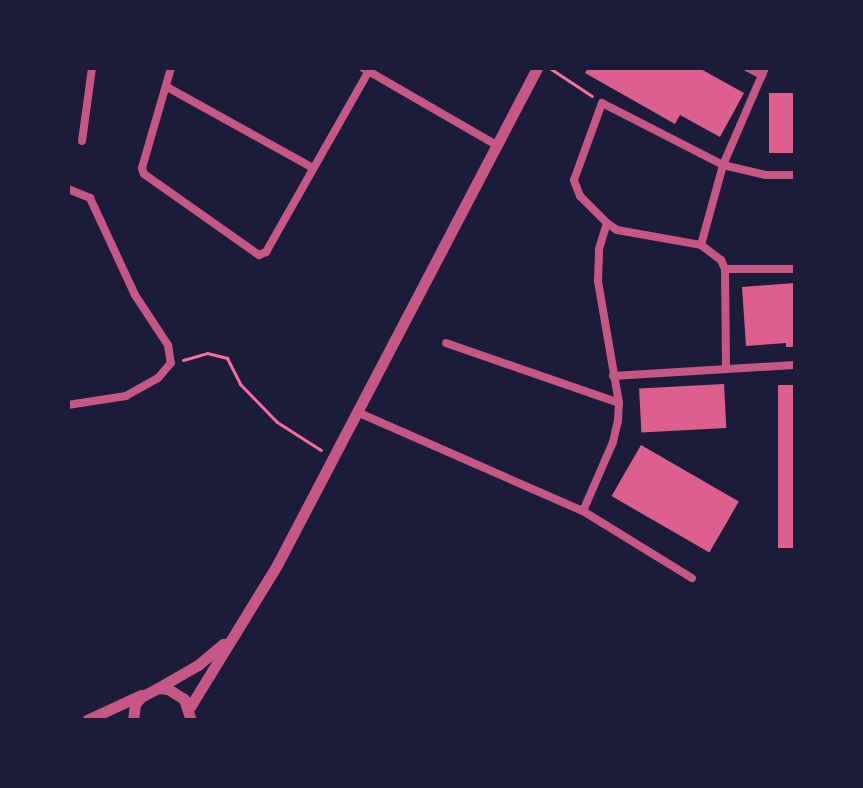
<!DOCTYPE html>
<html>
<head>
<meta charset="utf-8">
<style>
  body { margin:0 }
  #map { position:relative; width:863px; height:788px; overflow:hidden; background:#1b1b3a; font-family:Cabin,sans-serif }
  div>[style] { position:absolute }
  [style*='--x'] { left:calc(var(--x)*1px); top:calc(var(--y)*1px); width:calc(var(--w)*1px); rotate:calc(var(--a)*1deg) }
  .building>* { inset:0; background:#dd5f8e; transform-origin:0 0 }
  .path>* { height:3px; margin:-1.5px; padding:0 1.5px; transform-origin:1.5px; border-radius:1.5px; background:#ff6b9d }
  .minor>* { height:8px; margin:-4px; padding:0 4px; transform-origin:4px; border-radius:4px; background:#c65784 }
  .tertiary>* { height:11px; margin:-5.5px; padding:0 5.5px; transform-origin:5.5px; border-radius:5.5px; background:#c65784 }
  span { translate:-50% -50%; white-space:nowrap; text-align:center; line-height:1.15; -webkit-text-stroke:8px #1b1b3a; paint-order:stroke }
  .frame { position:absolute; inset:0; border:70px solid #1b1b3a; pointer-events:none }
</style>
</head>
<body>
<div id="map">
  <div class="building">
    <div style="clip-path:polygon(588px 68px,699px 68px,744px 93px,720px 137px,680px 115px,675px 124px,585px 73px)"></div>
    <div style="left:795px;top:93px;width:60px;height:26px;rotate:90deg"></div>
    <div style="clip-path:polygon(795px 283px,795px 347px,786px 347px,786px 343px,746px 346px,742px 287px)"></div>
    <div style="left:724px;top:384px;width:44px;height:85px;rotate:87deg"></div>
    <div style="left:778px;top:385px;width:17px;height:163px"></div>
    <div style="left:641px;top:445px;width:113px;height:59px;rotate:30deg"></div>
  </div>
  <div class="path">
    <div style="--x:551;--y:69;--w:49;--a:33.4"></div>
    <div style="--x:183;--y:360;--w:25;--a:-16"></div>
    <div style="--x:207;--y:353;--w:21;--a:14"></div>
    <div style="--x:227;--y:358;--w:29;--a:63"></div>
    <div style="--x:240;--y:384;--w:53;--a:45.8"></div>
    <div style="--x:277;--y:422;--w:52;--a:32.5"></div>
  </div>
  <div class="minor">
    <div style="--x:171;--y:68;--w:104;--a:106.2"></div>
    <div style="--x:142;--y:168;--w:6;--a:72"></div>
    <div style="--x:144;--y:174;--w:141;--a:35.2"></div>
    <div style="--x:259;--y:255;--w:8;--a:-23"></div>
    <div style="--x:266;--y:252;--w:208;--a:-60.4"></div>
    <div style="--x:363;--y:68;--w:156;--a:30"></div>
    <div style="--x:748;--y:68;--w:16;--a:27"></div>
    <div style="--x:167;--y:87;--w:167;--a:29"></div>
    <div style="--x:82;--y:141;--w:74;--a:-82.2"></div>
    <div style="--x:68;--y:189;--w:24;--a:22"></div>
    <div style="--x:90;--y:198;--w:107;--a:65.1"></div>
    <div style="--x:135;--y:295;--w:60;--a:56.6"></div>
    <div style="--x:168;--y:345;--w:18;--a:81"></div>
    <div style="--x:171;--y:363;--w:20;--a:131"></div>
    <div style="--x:158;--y:378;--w:37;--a:151"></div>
    <div style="--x:126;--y:396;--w:59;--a:171.2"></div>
    <div style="--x:607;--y:223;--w:38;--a:-135"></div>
    <div style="--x:580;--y:196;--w:17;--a:-111"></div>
    <div style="--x:574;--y:180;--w:82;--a:-70"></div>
    <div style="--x:602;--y:103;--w:136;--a:27.1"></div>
    <div style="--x:723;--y:165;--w:44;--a:13.1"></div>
    <div style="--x:766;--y:175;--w:29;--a:0"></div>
    <div style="--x:701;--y:245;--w:83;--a:-74.6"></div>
    <div style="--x:723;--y:165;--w:106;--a:-66.6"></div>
    <div style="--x:725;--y:269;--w:70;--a:0"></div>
    <div style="--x:446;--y:343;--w:183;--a:19.1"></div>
    <div style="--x:613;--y:376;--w:182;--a:-3.5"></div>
    <div style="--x:357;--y:412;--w:247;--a:23.7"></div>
    <div style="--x:583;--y:511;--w:128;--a:31.6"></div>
    <div style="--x:583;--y:511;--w:75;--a:-66.5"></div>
    <div style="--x:613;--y:442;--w:22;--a:-77"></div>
    <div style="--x:618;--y:421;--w:18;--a:-87"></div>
    <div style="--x:619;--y:403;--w:124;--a:-99.8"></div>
    <div style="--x:598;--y:281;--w:32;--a:-88"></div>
    <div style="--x:599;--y:249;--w:27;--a:-73"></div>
    <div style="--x:607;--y:223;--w:12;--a:35"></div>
    <div style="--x:617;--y:230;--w:85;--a:10.1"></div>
    <div style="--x:701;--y:245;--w:25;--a:37"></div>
    <div style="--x:721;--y:260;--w:10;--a:66"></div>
    <div style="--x:725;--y:269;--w:98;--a:89.4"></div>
  </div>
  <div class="tertiary">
    <div style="--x:158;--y:688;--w:46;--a:-29.9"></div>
    <div style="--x:198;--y:665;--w:33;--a:-40"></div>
    <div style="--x:190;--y:707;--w:167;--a:-58.5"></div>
    <div style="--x:277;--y:565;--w:561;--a:-62.38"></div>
    <div style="--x:87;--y:720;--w:60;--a:-24.8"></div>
    <div style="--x:133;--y:720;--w:16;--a:-83"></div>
    <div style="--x:135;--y:704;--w:9;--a:-49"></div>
    <div style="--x:141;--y:697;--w:19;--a:-28"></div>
    <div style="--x:158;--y:688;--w:10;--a:6"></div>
    <div style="--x:168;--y:689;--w:19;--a:32"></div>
    <div style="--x:184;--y:699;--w:22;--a:72"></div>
  </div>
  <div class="frame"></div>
</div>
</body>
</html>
